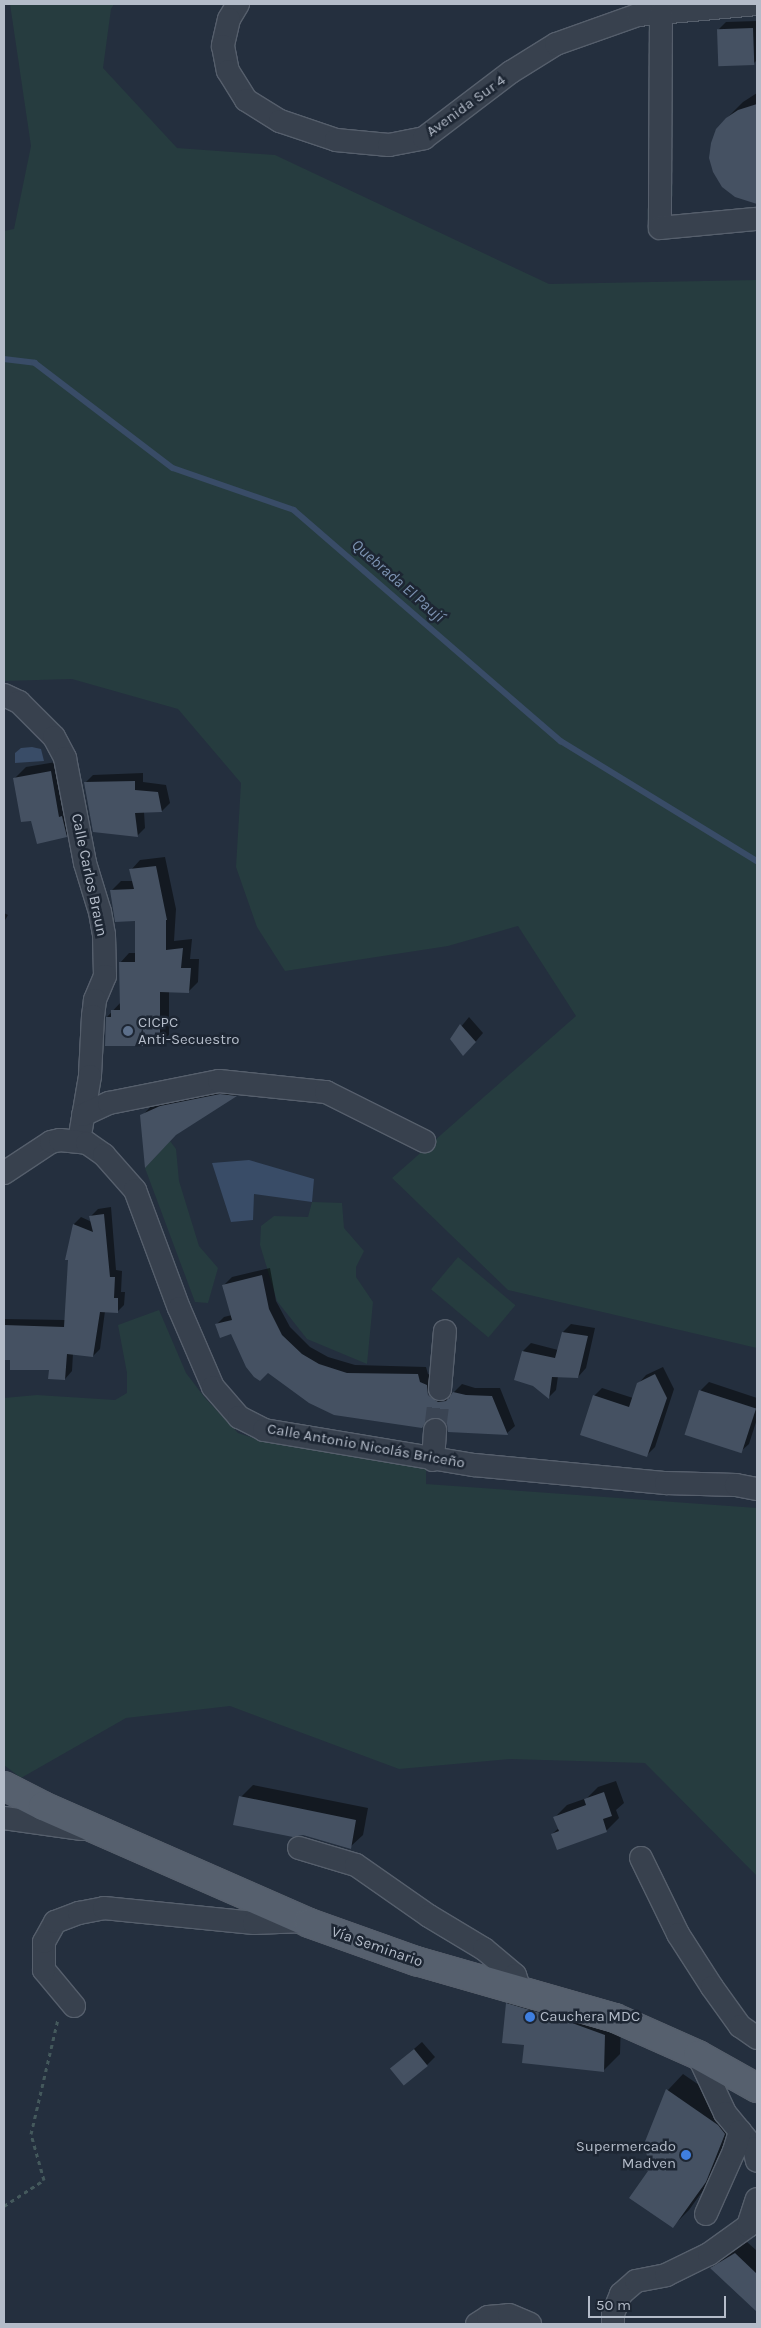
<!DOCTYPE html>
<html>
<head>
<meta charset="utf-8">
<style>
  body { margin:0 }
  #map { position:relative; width:761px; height:2328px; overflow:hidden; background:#242f3e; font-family:Karla,sans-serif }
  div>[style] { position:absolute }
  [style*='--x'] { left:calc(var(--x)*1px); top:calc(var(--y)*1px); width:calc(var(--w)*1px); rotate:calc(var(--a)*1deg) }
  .green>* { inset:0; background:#263c3f; transform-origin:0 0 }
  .water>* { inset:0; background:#394c67 }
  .shadow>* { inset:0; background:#0007 }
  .stream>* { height:5.5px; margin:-2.75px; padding:0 2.75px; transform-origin:2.75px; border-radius:2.75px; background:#394c67 }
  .building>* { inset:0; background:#455162; transform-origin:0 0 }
  .minor-tunnel>* { height:22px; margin-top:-11px; transform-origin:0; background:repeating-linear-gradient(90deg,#3a4453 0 22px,transparent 0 33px) }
  .path>* { height:3px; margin-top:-1.5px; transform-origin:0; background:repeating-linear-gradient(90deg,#44595c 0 4px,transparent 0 8px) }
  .roads { filter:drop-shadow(1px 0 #565f6c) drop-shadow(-1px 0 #565f6c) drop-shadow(0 1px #565f6c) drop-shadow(0 -1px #565f6c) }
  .minor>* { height:22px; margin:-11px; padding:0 11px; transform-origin:11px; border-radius:11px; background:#38414e }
  .major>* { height:28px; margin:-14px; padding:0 14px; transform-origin:14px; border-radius:14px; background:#56606e }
  .dots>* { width:14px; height:14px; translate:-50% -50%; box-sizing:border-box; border:2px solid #1d2633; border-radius:50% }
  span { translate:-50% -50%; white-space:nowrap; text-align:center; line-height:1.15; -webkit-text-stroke:5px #1d2633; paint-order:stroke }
  .street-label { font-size:15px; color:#b4bcc9 }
  .poi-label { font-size:15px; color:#b4bcc9 }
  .left { translate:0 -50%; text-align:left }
  .right { translate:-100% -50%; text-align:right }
  .water-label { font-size:16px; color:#7c92b1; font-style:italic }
  .frame { position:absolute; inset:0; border:5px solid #b4bcc9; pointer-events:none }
  .scale { position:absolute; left:588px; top:2296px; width:138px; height:22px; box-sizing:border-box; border:2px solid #b4bcc9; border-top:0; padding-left:6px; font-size:15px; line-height:18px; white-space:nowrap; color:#b4bcc9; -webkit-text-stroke:4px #1d2633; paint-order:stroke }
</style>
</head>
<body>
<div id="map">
  <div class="green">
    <div style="clip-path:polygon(10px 4px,114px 4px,111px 9px,103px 68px,177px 148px,275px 155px,549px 284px,757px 280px,757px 1348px,508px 1290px,392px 1178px,576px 1016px,518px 926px,448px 946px,285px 971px,257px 927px,236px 867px,241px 783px,178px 709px,72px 679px,4px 681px,4px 231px,14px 229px,31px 146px)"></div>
    <div style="clip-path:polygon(170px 1141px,176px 1149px,179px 1181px,199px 1246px,218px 1268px,208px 1303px,195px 1302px,145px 1168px)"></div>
    <div style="clip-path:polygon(312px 1202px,342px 1203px,344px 1228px,364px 1251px,356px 1267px,356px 1277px,373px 1302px,367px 1364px,307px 1339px,277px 1301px,260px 1245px,261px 1226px,274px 1216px,308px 1217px)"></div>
    <div style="left:458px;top:1257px;width:75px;height:42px;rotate:40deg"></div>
    <div style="clip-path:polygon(159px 1310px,186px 1373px,205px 1398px,238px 1433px,250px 1437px,426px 1463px,426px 1484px,757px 1508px,757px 1876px,645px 1763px,510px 1759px,399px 1769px,230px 1706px,126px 1718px,21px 1778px,4px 1765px,4px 1398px,37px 1395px,115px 1400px,127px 1393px,127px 1373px,118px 1325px)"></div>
  </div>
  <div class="water">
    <div style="clip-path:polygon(32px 747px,41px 749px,44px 761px,15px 763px,15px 753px,21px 748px)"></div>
    <div style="clip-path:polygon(249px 1160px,314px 1179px,312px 1202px,254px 1194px,253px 1220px,231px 1222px,212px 1163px)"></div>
  </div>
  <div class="shadow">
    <div style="clip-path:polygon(757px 21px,757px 60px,753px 64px,718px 30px,726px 22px)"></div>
    <div style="clip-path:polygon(757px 93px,757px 201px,751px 201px,726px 119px,743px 102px)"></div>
    <div style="clip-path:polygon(62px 761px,77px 825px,66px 836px,32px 819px,15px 778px,26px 767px)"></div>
    <div style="clip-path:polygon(143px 773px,143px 782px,166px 785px,170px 803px,162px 811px,144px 812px,145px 828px,137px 836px,85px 783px,93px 775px)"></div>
    <div style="clip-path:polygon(165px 857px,176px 909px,174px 941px,192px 939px,190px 959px,199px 959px,198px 982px,188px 992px,169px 991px,169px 1035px,160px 1044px,107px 1017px,121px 1002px,120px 963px,129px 953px,137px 953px,136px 920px,112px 890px,121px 881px,133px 881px,131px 870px,140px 860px)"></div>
    <div style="clip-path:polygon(4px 913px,8px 915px,4px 922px)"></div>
    <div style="clip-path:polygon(469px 1017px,483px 1033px,471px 1047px,451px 1039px)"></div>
    <div style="clip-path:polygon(247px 1084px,236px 1095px,190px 1123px,173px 1137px,142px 1116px,154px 1103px)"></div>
    <div style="clip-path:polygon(111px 1207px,116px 1270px,122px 1271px,121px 1292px,125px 1292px,124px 1305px,117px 1312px,105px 1311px,100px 1349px,93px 1356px,73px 1353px,72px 1371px,65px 1379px,50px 1369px,4px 1358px,4px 1319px,65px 1320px,70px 1258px,66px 1258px,74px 1224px,81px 1217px,92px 1222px,91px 1216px,98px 1209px)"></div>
    <div style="clip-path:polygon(270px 1268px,276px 1301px,290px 1327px,310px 1347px,328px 1357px,355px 1365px,426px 1367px,428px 1374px,435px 1377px,447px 1394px,453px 1393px,462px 1384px,475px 1388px,500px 1388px,515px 1426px,507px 1433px,437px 1416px,431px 1417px,422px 1427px,216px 1325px,224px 1317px,232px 1315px,224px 1285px,232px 1277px)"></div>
    <div style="clip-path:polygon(571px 1324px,595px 1328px,586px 1368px,578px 1377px,558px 1376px,556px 1390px,549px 1397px,523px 1351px,531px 1343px,558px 1350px,563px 1332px)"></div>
    <div style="clip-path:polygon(663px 1367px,674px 1389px,655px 1447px,647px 1455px,594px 1396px,602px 1388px,633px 1398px,638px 1384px,646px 1375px)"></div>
    <div style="clip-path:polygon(709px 1382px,757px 1398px,757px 1419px,749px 1444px,740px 1452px,686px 1434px,701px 1390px)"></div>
    <div style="clip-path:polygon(616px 1781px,624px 1803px,616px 1810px,619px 1818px,607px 1830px,557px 1848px,552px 1834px,559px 1828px,555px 1817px,567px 1805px,587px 1798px,598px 1787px)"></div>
    <div style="clip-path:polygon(253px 1785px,368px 1808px,363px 1835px,350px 1847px,303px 1834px,241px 1797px)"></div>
    <div style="clip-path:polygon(523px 1988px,621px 2019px,620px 2054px,604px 2070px,525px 2044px,507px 2004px)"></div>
    <div style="clip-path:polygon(422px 2042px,435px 2057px,427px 2065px,400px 2061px)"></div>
    <div style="clip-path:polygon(683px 2074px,734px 2109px,722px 2164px,689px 2210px,673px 2226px,649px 2171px,650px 2160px,668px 2090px)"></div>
    <div style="clip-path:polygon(747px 2242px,757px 2251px,757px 2310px,711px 2268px,723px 2256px)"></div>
  </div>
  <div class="stream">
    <div style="--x:4;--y:359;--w:31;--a:7"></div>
    <div style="--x:35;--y:363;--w:173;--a:37.3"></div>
    <div style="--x:173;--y:468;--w:128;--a:19.1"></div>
    <div style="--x:294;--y:510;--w:353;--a:40.9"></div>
    <div style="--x:561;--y:741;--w:230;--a:31.5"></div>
  </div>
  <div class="building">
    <div style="left:753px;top:28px;width:37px;height:36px;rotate:88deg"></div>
    <div style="clip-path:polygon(757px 104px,757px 204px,735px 197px,722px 187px,713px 172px,709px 158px,711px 143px,716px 129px,726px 118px,738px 110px)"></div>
    <div style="clip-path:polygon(51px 771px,59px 817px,62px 816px,67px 837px,37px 844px,31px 821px,21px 822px,13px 778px)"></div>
    <div style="clip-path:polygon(135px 781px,135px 790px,158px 792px,162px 812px,135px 813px,138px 837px,93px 832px,84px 782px)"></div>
    <div style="clip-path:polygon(156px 866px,167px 920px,166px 920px,166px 950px,183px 948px,181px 968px,191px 968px,189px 993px,160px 992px,160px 1046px,105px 1046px,106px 1017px,111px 1017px,111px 1010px,120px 1010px,119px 962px,135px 962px,135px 921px,115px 922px,110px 890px,134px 889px,129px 869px)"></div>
    <div style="clip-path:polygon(460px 1024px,476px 1042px,463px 1056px,450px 1039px)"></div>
    <div style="clip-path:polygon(220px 1094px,237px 1096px,176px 1135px,145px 1168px,140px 1115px,160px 1106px)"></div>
    <div style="clip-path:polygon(104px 1214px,110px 1277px,115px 1277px,114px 1298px,118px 1298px,118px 1313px,100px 1312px,93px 1357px,67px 1354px,65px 1380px,48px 1379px,49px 1370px,10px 1370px,10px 1360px,4px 1360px,4px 1325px,64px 1327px,68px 1260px,65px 1260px,73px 1224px,93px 1232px,89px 1216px)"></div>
    <div style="clip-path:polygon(262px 1275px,269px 1309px,282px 1335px,302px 1354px,319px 1364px,347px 1373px,418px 1374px,420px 1382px,427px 1385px,428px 1395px,438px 1402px,446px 1401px,453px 1392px,466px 1395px,492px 1396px,508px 1435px,448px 1432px,447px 1424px,436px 1417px,429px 1418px,422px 1428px,334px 1415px,309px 1403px,268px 1373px,260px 1381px,254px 1377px,246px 1367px,231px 1334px,220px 1338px,215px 1324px,232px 1320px,222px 1285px)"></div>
    <div style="clip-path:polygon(562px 1332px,588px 1336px,578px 1378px,552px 1377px,549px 1399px,533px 1386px,514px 1380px,522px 1351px,555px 1358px)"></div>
    <div style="clip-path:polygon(655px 1374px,667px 1398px,647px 1457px,580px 1435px,593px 1395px,629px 1407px,637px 1383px)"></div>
    <div style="left:699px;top:1390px;width:60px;height:47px;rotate:18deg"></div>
    <div style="clip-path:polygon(604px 1792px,612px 1816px,603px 1819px,607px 1832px,557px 1850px,551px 1834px,559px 1831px,553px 1817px,586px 1805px,584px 1799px)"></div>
    <div style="clip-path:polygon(239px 1796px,356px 1820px,351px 1849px,303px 1835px,293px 1837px,233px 1825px)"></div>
    <div style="clip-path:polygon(506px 2003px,561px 2019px,605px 2035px,604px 2072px,522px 2063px,524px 2045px,502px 2043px)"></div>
    <div style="left:414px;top:2049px;width:22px;height:31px;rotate:51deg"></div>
    <div style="clip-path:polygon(666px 2089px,718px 2125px,725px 2134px,706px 2182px,673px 2228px,629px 2198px,648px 2171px,642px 2168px,648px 2160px,644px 2144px)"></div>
    <div style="clip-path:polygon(735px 2253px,757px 2274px,757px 2312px,710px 2268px)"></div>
  </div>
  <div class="minor-tunnel">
    <div style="--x:435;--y:1430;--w:41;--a:-83"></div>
  </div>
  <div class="path">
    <div style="--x:4;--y:2206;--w:48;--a:-33"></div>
    <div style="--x:44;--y:2180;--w:48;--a:-105.8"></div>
    <div style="--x:31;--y:2134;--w:118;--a:-76.8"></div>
  </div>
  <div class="roads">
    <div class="minor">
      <div style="--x:238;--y:4;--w:17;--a:121"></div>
      <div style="--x:229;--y:19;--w:28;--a:103"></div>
      <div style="--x:223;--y:46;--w:25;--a:79"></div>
      <div style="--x:228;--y:71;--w:34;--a:58"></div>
      <div style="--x:246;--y:100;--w:40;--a:32"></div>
      <div style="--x:280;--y:121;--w:59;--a:18.7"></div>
      <div style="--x:336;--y:140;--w:53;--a:5.4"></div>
      <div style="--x:389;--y:145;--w:36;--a:-11"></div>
      <div style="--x:424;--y:138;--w:109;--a:-37.2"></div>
      <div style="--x:511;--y:72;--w:53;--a:-31.9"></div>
      <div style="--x:556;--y:44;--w:87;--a:-19.5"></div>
      <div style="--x:638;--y:15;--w:120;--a:-5.3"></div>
      <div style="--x:661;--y:13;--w:215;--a:90.3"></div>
      <div style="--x:660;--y:228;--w:95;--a:-5.4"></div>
      <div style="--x:4;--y:695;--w:17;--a:25"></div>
      <div style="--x:19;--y:702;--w:49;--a:45"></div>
      <div style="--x:54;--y:737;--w:24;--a:62"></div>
      <div style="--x:65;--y:758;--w:107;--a:79.2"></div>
      <div style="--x:85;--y:863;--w:51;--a:73"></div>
      <div style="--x:100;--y:912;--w:23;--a:80"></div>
      <div style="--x:104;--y:935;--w:41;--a:88.6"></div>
      <div style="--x:105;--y:976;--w:26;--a:113"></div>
      <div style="--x:95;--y:1000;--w:16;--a:97"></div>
      <div style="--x:93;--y:1016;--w:60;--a:92.9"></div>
      <div style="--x:90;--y:1076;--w:66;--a:99.6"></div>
      <div style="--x:83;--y:1115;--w:29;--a:-25"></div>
      <div style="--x:109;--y:1103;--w:112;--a:-11.3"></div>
      <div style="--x:219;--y:1081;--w:108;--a:5.9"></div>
      <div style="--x:326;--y:1092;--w:110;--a:26.6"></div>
      <div style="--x:4;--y:1173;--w:56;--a:-33.4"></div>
      <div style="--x:51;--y:1142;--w:9;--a:-13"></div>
      <div style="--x:60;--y:1140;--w:27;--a:6"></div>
      <div style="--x:87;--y:1143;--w:21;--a:35"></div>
      <div style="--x:104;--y:1155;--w:47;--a:48.5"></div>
      <div style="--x:135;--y:1190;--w:126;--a:69.6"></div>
      <div style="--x:179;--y:1308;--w:86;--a:66.7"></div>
      <div style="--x:213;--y:1387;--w:40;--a:49"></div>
      <div style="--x:239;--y:1417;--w:28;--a:27"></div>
      <div style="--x:264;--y:1430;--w:213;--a:9.5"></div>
      <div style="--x:474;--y:1465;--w:193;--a:5.4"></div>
      <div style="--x:666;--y:1483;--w:70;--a:1.6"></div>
      <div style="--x:736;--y:1485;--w:21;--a:11"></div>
      <div style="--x:440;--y:1389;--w:58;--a:-85.1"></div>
      <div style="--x:433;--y:1460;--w:30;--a:-86"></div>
      <div style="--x:4;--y:1818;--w:79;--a:8"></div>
      <div style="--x:299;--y:1848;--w:59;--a:16.6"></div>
      <div style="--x:356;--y:1865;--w:89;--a:34.9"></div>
      <div style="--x:429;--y:1916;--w:64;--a:31"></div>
      <div style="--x:484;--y:1949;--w:40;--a:40"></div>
      <div style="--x:515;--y:1975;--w:16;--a:72"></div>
      <div style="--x:641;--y:1858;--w:85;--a:64"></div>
      <div style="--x:678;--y:1934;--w:63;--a:57.3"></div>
      <div style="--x:712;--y:1987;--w:48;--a:54.3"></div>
      <div style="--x:740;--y:2026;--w:21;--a:35"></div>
      <div style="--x:74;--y:2006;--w:47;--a:-129.8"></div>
      <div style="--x:44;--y:1970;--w:28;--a:-90"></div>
      <div style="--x:44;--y:1942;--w:23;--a:-61"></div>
      <div style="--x:55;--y:1922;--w:26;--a:-21"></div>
      <div style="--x:79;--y:1913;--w:25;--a:-11"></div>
      <div style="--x:104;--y:1908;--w:151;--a:5.7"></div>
      <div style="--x:254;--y:1923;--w:50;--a:-2.3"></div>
      <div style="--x:698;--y:2055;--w:64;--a:65"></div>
      <div style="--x:725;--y:2113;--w:45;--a:50.4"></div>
      <div style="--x:754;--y:2148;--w:13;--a:77"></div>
      <div style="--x:706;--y:2214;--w:69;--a:-66"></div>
      <div style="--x:734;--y:2151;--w:21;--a:-73"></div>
      <div style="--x:477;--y:2324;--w:13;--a:-32"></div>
      <div style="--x:488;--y:2317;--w:21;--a:-5"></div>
      <div style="--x:509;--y:2315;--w:23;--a:23"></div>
      <div style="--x:613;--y:2324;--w:10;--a:-90"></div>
      <div style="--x:613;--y:2314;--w:22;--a:-68"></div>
      <div style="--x:621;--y:2294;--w:20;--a:-41"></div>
      <div style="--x:636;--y:2281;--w:31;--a:-11"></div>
      <div style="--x:666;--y:2275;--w:48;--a:-26"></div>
      <div style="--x:709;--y:2254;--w:48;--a:-35.7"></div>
      <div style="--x:748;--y:2226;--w:28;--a:-72"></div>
    </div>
    <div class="major">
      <div style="--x:4;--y:1786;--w:44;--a:27.1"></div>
      <div style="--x:43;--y:1806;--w:291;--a:23.7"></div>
      <div style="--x:309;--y:1923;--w:114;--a:19.6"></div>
      <div style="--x:416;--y:1961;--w:207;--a:16"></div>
      <div style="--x:615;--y:2018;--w:91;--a:24"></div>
      <div style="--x:698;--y:2055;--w:68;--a:29.2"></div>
    </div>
  </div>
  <div class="dots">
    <div style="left:128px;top:1031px;background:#5c6f8a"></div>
    <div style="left:530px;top:2017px;background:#3f7fe0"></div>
    <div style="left:686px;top:2155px;background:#3f7fe0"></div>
  </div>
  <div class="street-label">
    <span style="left:466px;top:106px;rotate:-36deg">Avenida Sur 4</span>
    <span style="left:89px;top:875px;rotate:78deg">Calle Carlos Braun</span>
    <span style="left:366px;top:1446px;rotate:10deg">Calle Antonio Nicolás Briceño</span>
    <span style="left:377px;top:1947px;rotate:19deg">Vía Seminario</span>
  </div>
  <div class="poi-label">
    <span class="left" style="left:138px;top:1031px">CICPC<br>Anti-Secuestro</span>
    <span class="left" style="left:540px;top:2017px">Cauchera MDC</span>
    <span class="right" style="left:676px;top:2155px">Supermercado<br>Madven</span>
  </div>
  <div class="water-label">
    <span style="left:398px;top:581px;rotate:41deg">Quebrada El Paují</span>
  </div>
  <div class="frame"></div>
  <div class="scale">50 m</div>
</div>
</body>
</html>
